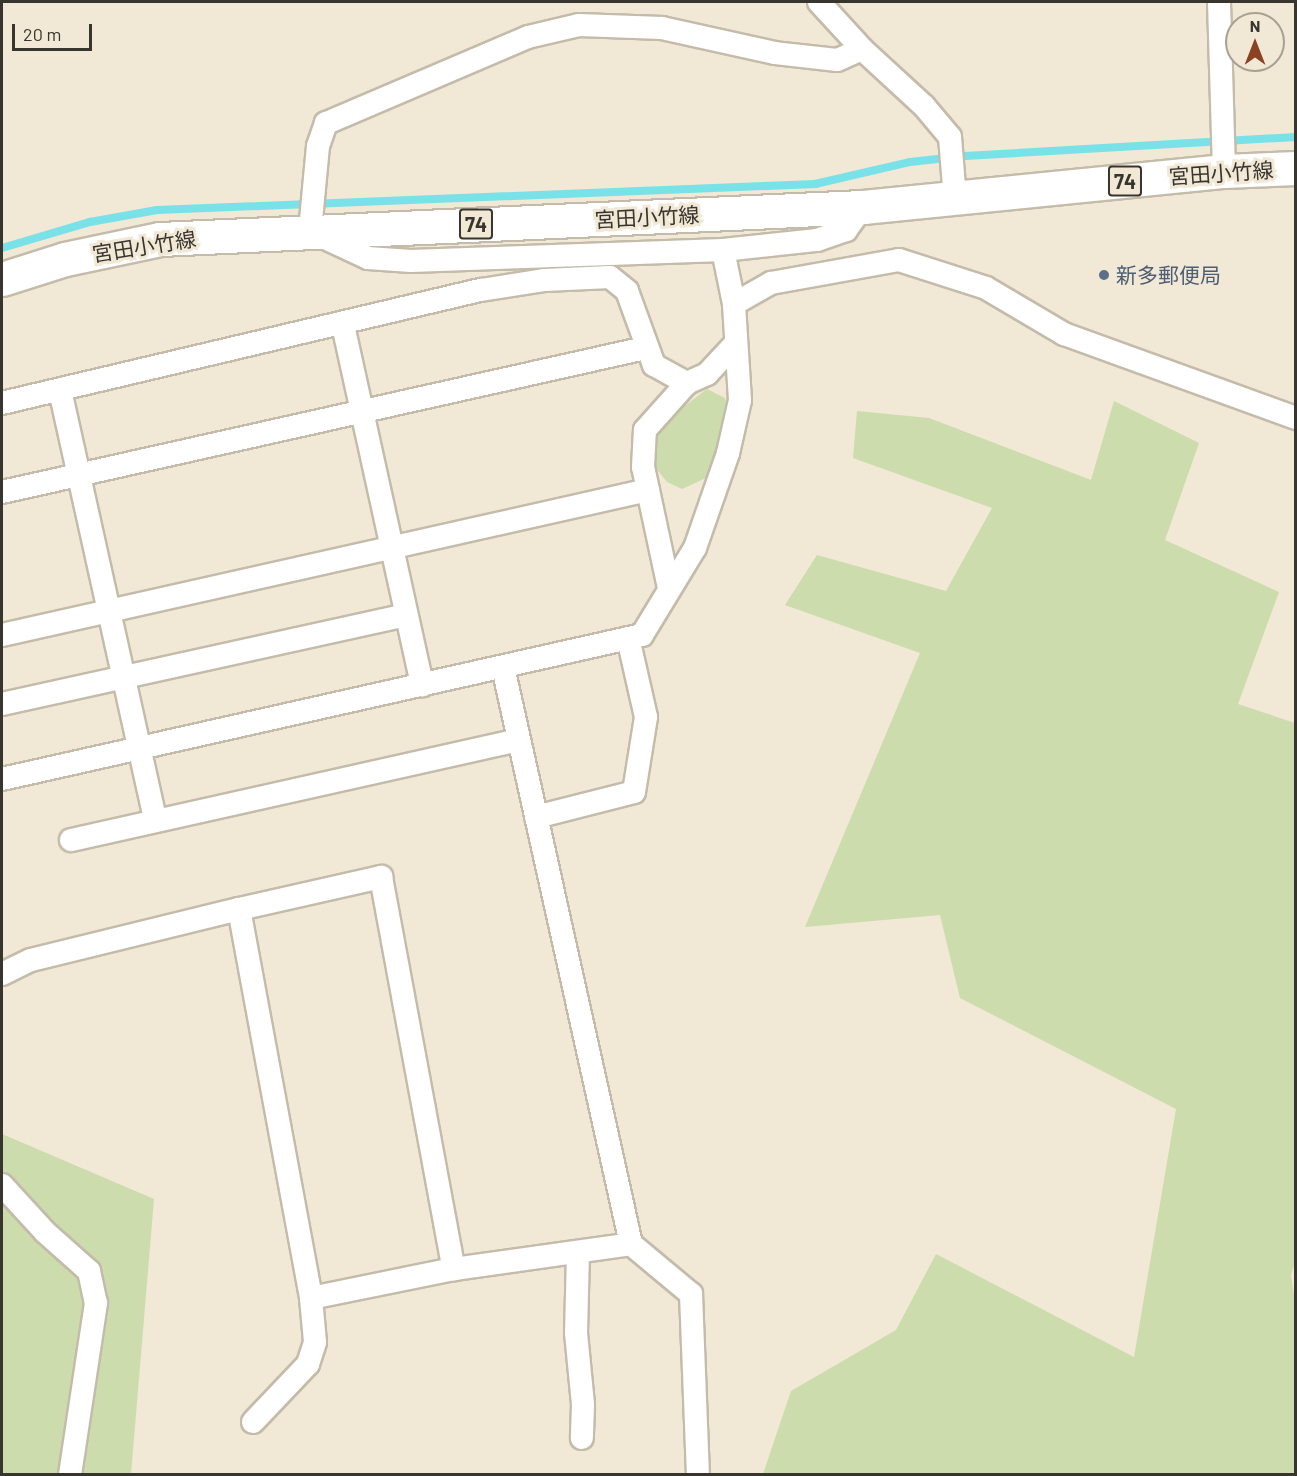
<!DOCTYPE html>
<html>
<head>
<meta charset="utf-8">
<style>
  body { margin:0 }
  #map { position:relative; width:1297px; height:1476px; overflow:hidden; background:#f1e8d6; font-family:Barlow,"Noto Sans JP",sans-serif }
  div>[style] { position:absolute }
  [style*='--x'] { left:calc(var(--x)*1px); top:calc(var(--y)*1px); width:calc(var(--w)*1px); rotate:calc(var(--a)*1deg) }
  .green>* { inset:0; background:#ccdcac }
  .stream>* { height:8px; margin:-4px; padding:0 4px; transform-origin:4px; border-radius:4px; background:#79e1e8 }
  .roads { filter:drop-shadow(2px 0 #c4bbaa) drop-shadow(-2px 0 #c4bbaa) drop-shadow(0 2px #c4bbaa) drop-shadow(0 -2px #c4bbaa) }
  .minor>* { height:22px; margin:-11px; padding:0 11px; transform-origin:11px; border-radius:11px; background:#fff }
  .primary>* { height:33px; margin:-16.5px; padding:0 16.5px; transform-origin:16.5px; border-radius:16.5px; background:#fff }
  .dots>* { width:16px; height:16px; translate:-50% -50%; box-sizing:border-box; border:3px solid #f1e8d6; border-radius:50% }
  span { translate:-50% -50%; white-space:nowrap; text-align:center; line-height:1.15; -webkit-text-stroke:6px #f1e8d6; paint-order:stroke }
  .shield-label span { padding:2px 4px; background:#f1e8d6; border:2px solid; border-radius:4px; -webkit-text-stroke-width:0 }
  .shield-label { font-size:20px; color:#38352e; font-weight:700 }
  .street-label { font-size:21px; color:#38352e }
  .service-label { font-size:21px; color:#4e5e75 }
  .left { translate:0 -50%; text-align:left }
  .frame { position:absolute; inset:0; border:3px solid #38352e; pointer-events:none }
  .north { position:absolute; left:1225px; top:12px; width:60px; height:60px; box-sizing:border-box; background:#f1e8d6; border:2px solid #a7a093; border-radius:50%; rotate:0deg; font-size:16px; font-weight:700; line-height:24px; text-align:center; color:#38352e }
  .north::after { content:''; display:block; margin:auto; width:21px; height:27px; background:#8a4222; clip-path:polygon(50% 0,100% 100%,50% 72%,0 100%) }
  .scale { position:absolute; left:12px; top:24px; width:80px; height:27px; box-sizing:border-box; border:3px solid #38352e; border-top:0; padding-left:8px; font-size:18px; line-height:21px; white-space:nowrap; color:#38352e; -webkit-text-stroke:4px #f1e8d6; paint-order:stroke }
</style>
</head>
<body>
<div id="map">
  <div class="green">
    <div style="clip-path:polygon(707px 389px,725px 398px,727px 409px,717px 458px,708px 477px,682px 489px,667px 482px,655px 467px,654px 440px,657px 427px)"></div>
    <div style="clip-path:polygon(1114px 401px,1199px 443px,1165px 540px,1279px 592px,1238px 704px,1295px 723px,1296px 1259px,1291px 1275px,1296px 1307px,1295px 1474px,763px 1474px,791px 1391px,896px 1330px,936px 1254px,1134px 1357px,1176px 1109px,960px 998px,940px 915px,805px 927px,920px 653px,785px 605px,817px 555px,946px 591px,992px 508px,853px 458px,857px 411px,929px 418px,1091px 480px)"></div>
    <div style="clip-path:polygon(2px 1134px,154px 1199px,131px 1474px,2px 1474px)"></div>
  </div>
  <div class="stream">
    <div style="--x:2;--y:248;--w:92;--a:-16.5"></div>
    <div style="--x:90;--y:222;--w:68;--a:-10.2"></div>
    <div style="--x:157;--y:210;--w:659;--a:-2.26"></div>
    <div style="--x:815;--y:184;--w:98;--a:-13"></div>
    <div style="--x:910;--y:162;--w:55;--a:-6.2"></div>
    <div style="--x:965;--y:156;--w:332;--a:-3.3"></div>
  </div>
  <div class="roads">
    <div class="minor">
      <div style="--x:819;--y:2;--w:64;--a:47.5"></div>
      <div style="--x:862;--y:49;--w:84;--a:42.6"></div>
      <div style="--x:924;--y:106;--w:40;--a:50"></div>
      <div style="--x:950;--y:137;--w:62;--a:85.4"></div>
      <div style="--x:1219;--y:2;--w:169;--a:88.3"></div>
      <div style="--x:862;--y:49;--w:27;--a:156"></div>
      <div style="--x:837;--y:60;--w:62;--a:-173.6"></div>
      <div style="--x:775;--y:53;--w:116;--a:-167.5"></div>
      <div style="--x:662;--y:28;--w:83;--a:-177.9"></div>
      <div style="--x:579;--y:25;--w:52;--a:166.8"></div>
      <div style="--x:528;--y:37;--w:220;--a:156.9"></div>
      <div style="--x:326;--y:123;--w:24;--a:109"></div>
      <div style="--x:318;--y:146;--w:85;--a:95.4"></div>
      <div style="--x:310;--y:231;--w:64;--a:25"></div>
      <div style="--x:368;--y:258;--w:43;--a:4"></div>
      <div style="--x:411;--y:261;--w:312;--a:-2"></div>
      <div style="--x:723;--y:250;--w:95;--a:-6.1"></div>
      <div style="--x:817;--y:240;--w:31;--a:-19"></div>
      <div style="--x:846;--y:230;--w:29;--a:-54"></div>
      <div style="--x:734;--y:304;--w:43;--a:-29.6"></div>
      <div style="--x:771;--y:283;--w:130;--a:-10.2"></div>
      <div style="--x:899;--y:260;--w:91;--a:17.8"></div>
      <div style="--x:986;--y:288;--w:91;--a:30.5"></div>
      <div style="--x:1064;--y:334;--w:247;--a:19.9"></div>
      <div style="--x:343;--y:325;--w:369;--a:77.6"></div>
      <div style="--x:60;--y:390;--w:440;--a:77.5"></div>
      <div style="--x:2;--y:403;--w:492;--a:-13.3"></div>
      <div style="--x:481;--y:290;--w:65;--a:-8.9"></div>
      <div style="--x:545;--y:280;--w:65;--a:-2.6"></div>
      <div style="--x:610;--y:277;--w:22;--a:39"></div>
      <div style="--x:627;--y:291;--w:79;--a:70"></div>
      <div style="--x:654;--y:365;--w:38;--a:29"></div>
      <div style="--x:2;--y:492;--w:659;--a:-12.62"></div>
      <div style="--x:669;--y:588;--w:124;--a:-102.1"></div>
      <div style="--x:643;--y:467;--w:37;--a:-87"></div>
      <div style="--x:645;--y:430;--w:63;--a:-48.2"></div>
      <div style="--x:687;--y:383;--w:22;--a:-24"></div>
      <div style="--x:707;--y:374;--w:42;--a:-46.9"></div>
      <div style="--x:2;--y:635;--w:662;--a:-12.65"></div>
      <div style="--x:503;--y:667;--w:591;--a:77.49"></div>
      <div style="--x:631;--y:1244;--w:78;--a:39.8"></div>
      <div style="--x:691;--y:1294;--w:180;--a:87.8"></div>
      <div style="--x:2;--y:704;--w:414;--a:-12.4"></div>
      <div style="--x:2;--y:779;--w:656;--a:-12.68"></div>
      <div style="--x:642;--y:635;--w:102;--a:-58.7"></div>
      <div style="--x:695;--y:548;--w:101;--a:-70.8"></div>
      <div style="--x:728;--y:453;--w:54;--a:-77.2"></div>
      <div style="--x:740;--y:400;--w:96;--a:-93.6"></div>
      <div style="--x:734;--y:304;--w:55;--a:-101.5"></div>
      <div style="--x:536;--y:817;--w:101;--a:-14.3"></div>
      <div style="--x:634;--y:792;--w:76;--a:-80.9"></div>
      <div style="--x:646;--y:717;--w:81;--a:-102.8"></div>
      <div style="--x:71;--y:840;--w:458;--a:-12.6"></div>
      <div style="--x:239;--y:909;--w:146;--a:-12.7"></div>
      <div style="--x:381;--y:877;--w:399;--a:79.5"></div>
      <div style="--x:2;--y:974;--w:32;--a:-26"></div>
      <div style="--x:31;--y:960;--w:214;--a:-13.8"></div>
      <div style="--x:239;--y:909;--w:396;--a:79.5"></div>
      <div style="--x:311;--y:1298;--w:146;--a:-11.5"></div>
      <div style="--x:454;--y:1269;--w:179;--a:-8"></div>
      <div style="--x:2;--y:1185;--w:64;--a:47.5"></div>
      <div style="--x:45;--y:1232;--w:59;--a:41.6"></div>
      <div style="--x:89;--y:1271;--w:33;--a:78"></div>
      <div style="--x:96;--y:1303;--w:173;--a:98.6"></div>
      <div style="--x:578;--y:1252;--w:81;--a:91.4"></div>
      <div style="--x:576;--y:1333;--w:72;--a:84.4"></div>
      <div style="--x:583;--y:1405;--w:33;--a:92"></div>
      <div style="--x:253;--y:1422;--w:80;--a:-46.5"></div>
      <div style="--x:308;--y:1364;--w:23;--a:-72"></div>
      <div style="--x:315;--y:1342;--w:44;--a:-95.2"></div>
    </div>
    <div class="primary">
      <div style="--x:2;--y:279;--w:66;--a:-17.6"></div>
      <div style="--x:65;--y:259;--w:97;--a:-11.9"></div>
      <div style="--x:160;--y:239;--w:704;--a:-2.61"></div>
      <div style="--x:863;--y:207;--w:363;--a:-5.7"></div>
      <div style="--x:1224;--y:171;--w:72;--a:-2.4"></div>
    </div>
  </div>
  <div class="dots">
    <div style="left:1104px;top:275px;background:#5c6f8a"></div>
  </div>
  <div class="shield-label">
    <span style="left:1125px;top:181px">74</span>
    <span style="left:476px;top:224px">74</span>
  </div>
  <div class="street-label">
    <span style="left:1221px;top:173px;rotate:-4deg">宮田小竹線</span>
    <span style="left:647px;top:217px;rotate:-3deg">宮田小竹線</span>
    <span style="left:144px;top:246px;rotate:-9deg">宮田小竹線</span>
  </div>
  <div class="service-label">
    <span class="left" style="left:1116px;top:275px">新多郵便局</span>
  </div>
  <div class="frame"></div>
  <div class="north">N</div>
  <div class="scale">20 m</div>
</div>
</body>
</html>
